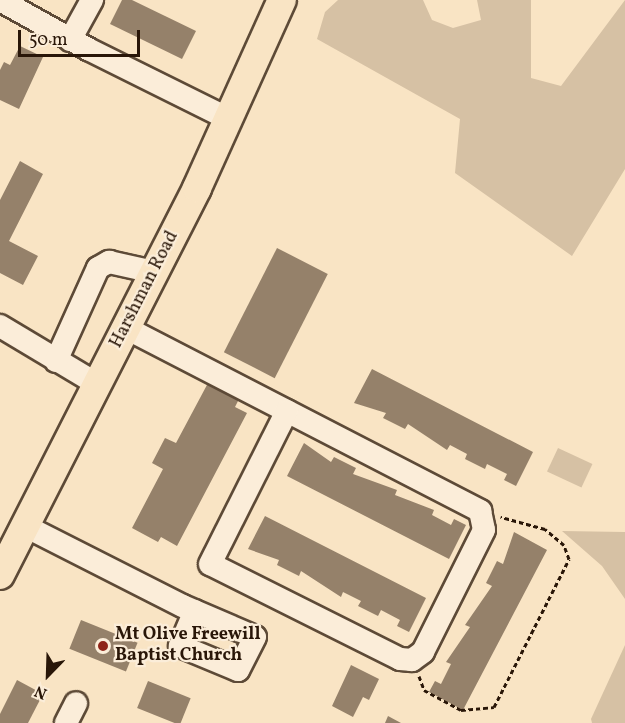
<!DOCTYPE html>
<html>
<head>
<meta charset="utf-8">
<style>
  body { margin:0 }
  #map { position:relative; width:625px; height:723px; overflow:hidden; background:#f9e4c4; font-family:Vollkorn,serif }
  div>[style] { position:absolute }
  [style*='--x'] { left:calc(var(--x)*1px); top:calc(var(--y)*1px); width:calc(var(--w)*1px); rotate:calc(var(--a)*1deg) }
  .green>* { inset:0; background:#d6c1a4; transform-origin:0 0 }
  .building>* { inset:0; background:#95816a; transform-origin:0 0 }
  .path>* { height:3px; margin-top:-1.5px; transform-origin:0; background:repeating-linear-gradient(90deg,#291608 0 4.5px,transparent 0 7.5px) }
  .roads { filter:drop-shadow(2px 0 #5d4a37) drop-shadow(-2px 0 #5d4a37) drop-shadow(0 2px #5d4a37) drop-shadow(0 -2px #5d4a37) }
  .minor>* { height:22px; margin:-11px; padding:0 11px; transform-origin:11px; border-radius:11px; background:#fbedd9 }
  .major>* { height:28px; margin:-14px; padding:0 14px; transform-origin:14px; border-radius:14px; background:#f9e4c4 }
  .dots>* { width:16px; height:16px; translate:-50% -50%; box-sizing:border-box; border:3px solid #fbedd9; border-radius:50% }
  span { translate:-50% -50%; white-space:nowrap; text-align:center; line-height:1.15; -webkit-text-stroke:4.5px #fbedd9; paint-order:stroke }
  .street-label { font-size:18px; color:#291608 }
  .poi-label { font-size:18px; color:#291608; font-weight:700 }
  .left { translate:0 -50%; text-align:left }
  .north { position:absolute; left:18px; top:645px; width:60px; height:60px; -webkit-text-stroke:4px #fbedd9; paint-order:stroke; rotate:203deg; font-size:16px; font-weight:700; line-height:24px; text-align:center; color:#291608 }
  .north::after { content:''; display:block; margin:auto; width:21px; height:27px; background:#291608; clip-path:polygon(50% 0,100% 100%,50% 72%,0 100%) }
  .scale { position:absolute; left:18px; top:30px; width:122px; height:27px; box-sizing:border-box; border:3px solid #291608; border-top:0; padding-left:8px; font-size:18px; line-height:21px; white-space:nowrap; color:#291608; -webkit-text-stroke:4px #fbedd9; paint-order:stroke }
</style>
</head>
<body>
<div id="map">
  <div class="green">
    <div style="clip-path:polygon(338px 0,423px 0,432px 20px,453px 28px,481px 20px,477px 0,531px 0,531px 78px,561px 86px,625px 0,625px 169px,572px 256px,455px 173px,460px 119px,317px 39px,325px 12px)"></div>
    <div style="left:558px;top:448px;width:38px;height:26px;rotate:25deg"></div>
    <div style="clip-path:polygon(562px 531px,625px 532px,625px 599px,602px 566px)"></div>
    <div style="clip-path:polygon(625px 645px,625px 723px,592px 723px,591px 719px)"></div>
  </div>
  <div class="building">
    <div style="clip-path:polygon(122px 0,132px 0,196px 31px,182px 59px,110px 24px)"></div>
    <div style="clip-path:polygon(20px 46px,43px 57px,19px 109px,0 100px,0 70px,4px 62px,10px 65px)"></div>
    <div style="clip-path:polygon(20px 161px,43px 174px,9px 241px,38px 256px,23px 285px,0 273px,0 200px)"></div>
    <div style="left:277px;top:248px;width:57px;height:117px;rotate:27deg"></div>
    <div style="clip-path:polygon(372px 369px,533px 452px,516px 486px,504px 480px,507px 474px,487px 464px,485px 469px,465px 459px,467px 454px,450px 445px,447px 450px,408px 424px,405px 429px,383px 418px,386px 413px,354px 403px)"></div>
    <div style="clip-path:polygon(208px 383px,239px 399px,235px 407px,247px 413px,177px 546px,161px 537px,158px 542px,132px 528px,163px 469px,152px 463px,165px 438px,176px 443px)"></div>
    <div style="clip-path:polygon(304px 443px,331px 462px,334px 457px,356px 468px,353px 474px,397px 490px,395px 495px,434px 510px,432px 515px,451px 525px,454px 519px,466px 525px,449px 559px,287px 476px)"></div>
    <div style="clip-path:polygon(265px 516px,426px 598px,409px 632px,397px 626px,400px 620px,381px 610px,378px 616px,358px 606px,361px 601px,343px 592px,341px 597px,301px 571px,299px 576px,277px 565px,279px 560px,248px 549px)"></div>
    <div style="clip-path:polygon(514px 532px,547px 550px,463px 710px,429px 692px,435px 681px,441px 684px,451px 664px,446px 662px,470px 627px,465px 625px,492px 586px,486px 583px,497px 561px,503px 564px)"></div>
    <div style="left:81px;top:620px;width:61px;height:31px;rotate:22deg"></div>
    <div style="clip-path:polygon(351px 665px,379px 679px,369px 700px,363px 697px,353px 717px,332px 706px)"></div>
    <div style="clip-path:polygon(17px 680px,43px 694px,28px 723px,0 723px,0 714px)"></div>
    <div style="left:148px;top:681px;width:46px;height:29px;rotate:22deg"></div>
    <div style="clip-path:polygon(388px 716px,401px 723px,385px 723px)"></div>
  </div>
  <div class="path">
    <div style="--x:419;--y:676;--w:15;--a:70"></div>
    <div style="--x:424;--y:690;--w:42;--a:28.4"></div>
    <div style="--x:461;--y:710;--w:33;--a:-5"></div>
    <div style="--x:494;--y:707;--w:166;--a:-63.1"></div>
    <div style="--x:569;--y:559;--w:15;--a:-110"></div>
    <div style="--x:564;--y:545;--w:25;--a:-140"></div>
    <div style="--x:545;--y:529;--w:46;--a:-164.7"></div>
  </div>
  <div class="roads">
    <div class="minor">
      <div style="--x:0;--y:0;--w:101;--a:29.1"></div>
      <div style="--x:88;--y:49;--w:157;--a:26.4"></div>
      <div style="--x:70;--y:40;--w:46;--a:-61.2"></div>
      <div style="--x:0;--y:326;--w:113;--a:30.9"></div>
      <div style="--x:126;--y:328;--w:399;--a:27.3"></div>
      <div style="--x:480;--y:511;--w:19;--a:78"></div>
      <div style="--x:484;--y:530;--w:136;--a:116.6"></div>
      <div style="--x:423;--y:652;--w:14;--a:144"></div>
      <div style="--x:412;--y:660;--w:12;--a:-175"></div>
      <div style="--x:400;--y:659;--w:212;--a:-153.4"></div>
      <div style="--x:210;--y:564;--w:171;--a:-63.3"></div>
      <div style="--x:56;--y:361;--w:102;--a:-65.7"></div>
      <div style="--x:98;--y:268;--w:13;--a:-29"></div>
      <div style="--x:109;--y:262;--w:46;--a:12.5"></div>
      <div style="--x:25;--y:526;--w:177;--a:26.9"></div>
      <div style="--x:183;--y:606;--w:78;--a:23.3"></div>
      <div style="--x:255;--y:637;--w:37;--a:117"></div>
      <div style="--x:238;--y:670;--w:63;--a:-157.5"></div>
      <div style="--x:180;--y:646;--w:38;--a:-67"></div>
      <div style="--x:66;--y:723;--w:22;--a:-63"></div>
    </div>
    <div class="major">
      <div style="--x:0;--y:575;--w:434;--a:-63"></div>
      <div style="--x:197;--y:188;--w:206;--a:-65.7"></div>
    </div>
  </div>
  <div class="dots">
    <div style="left:103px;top:646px;background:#8f2418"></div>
  </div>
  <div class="street-label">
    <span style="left:145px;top:290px;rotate:-63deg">Harshman Road</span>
  </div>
  <div class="poi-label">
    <span class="left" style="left:115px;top:646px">Mt Olive Freewill<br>Baptist Church</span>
  </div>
  <div class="north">N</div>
  <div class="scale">50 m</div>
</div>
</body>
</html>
